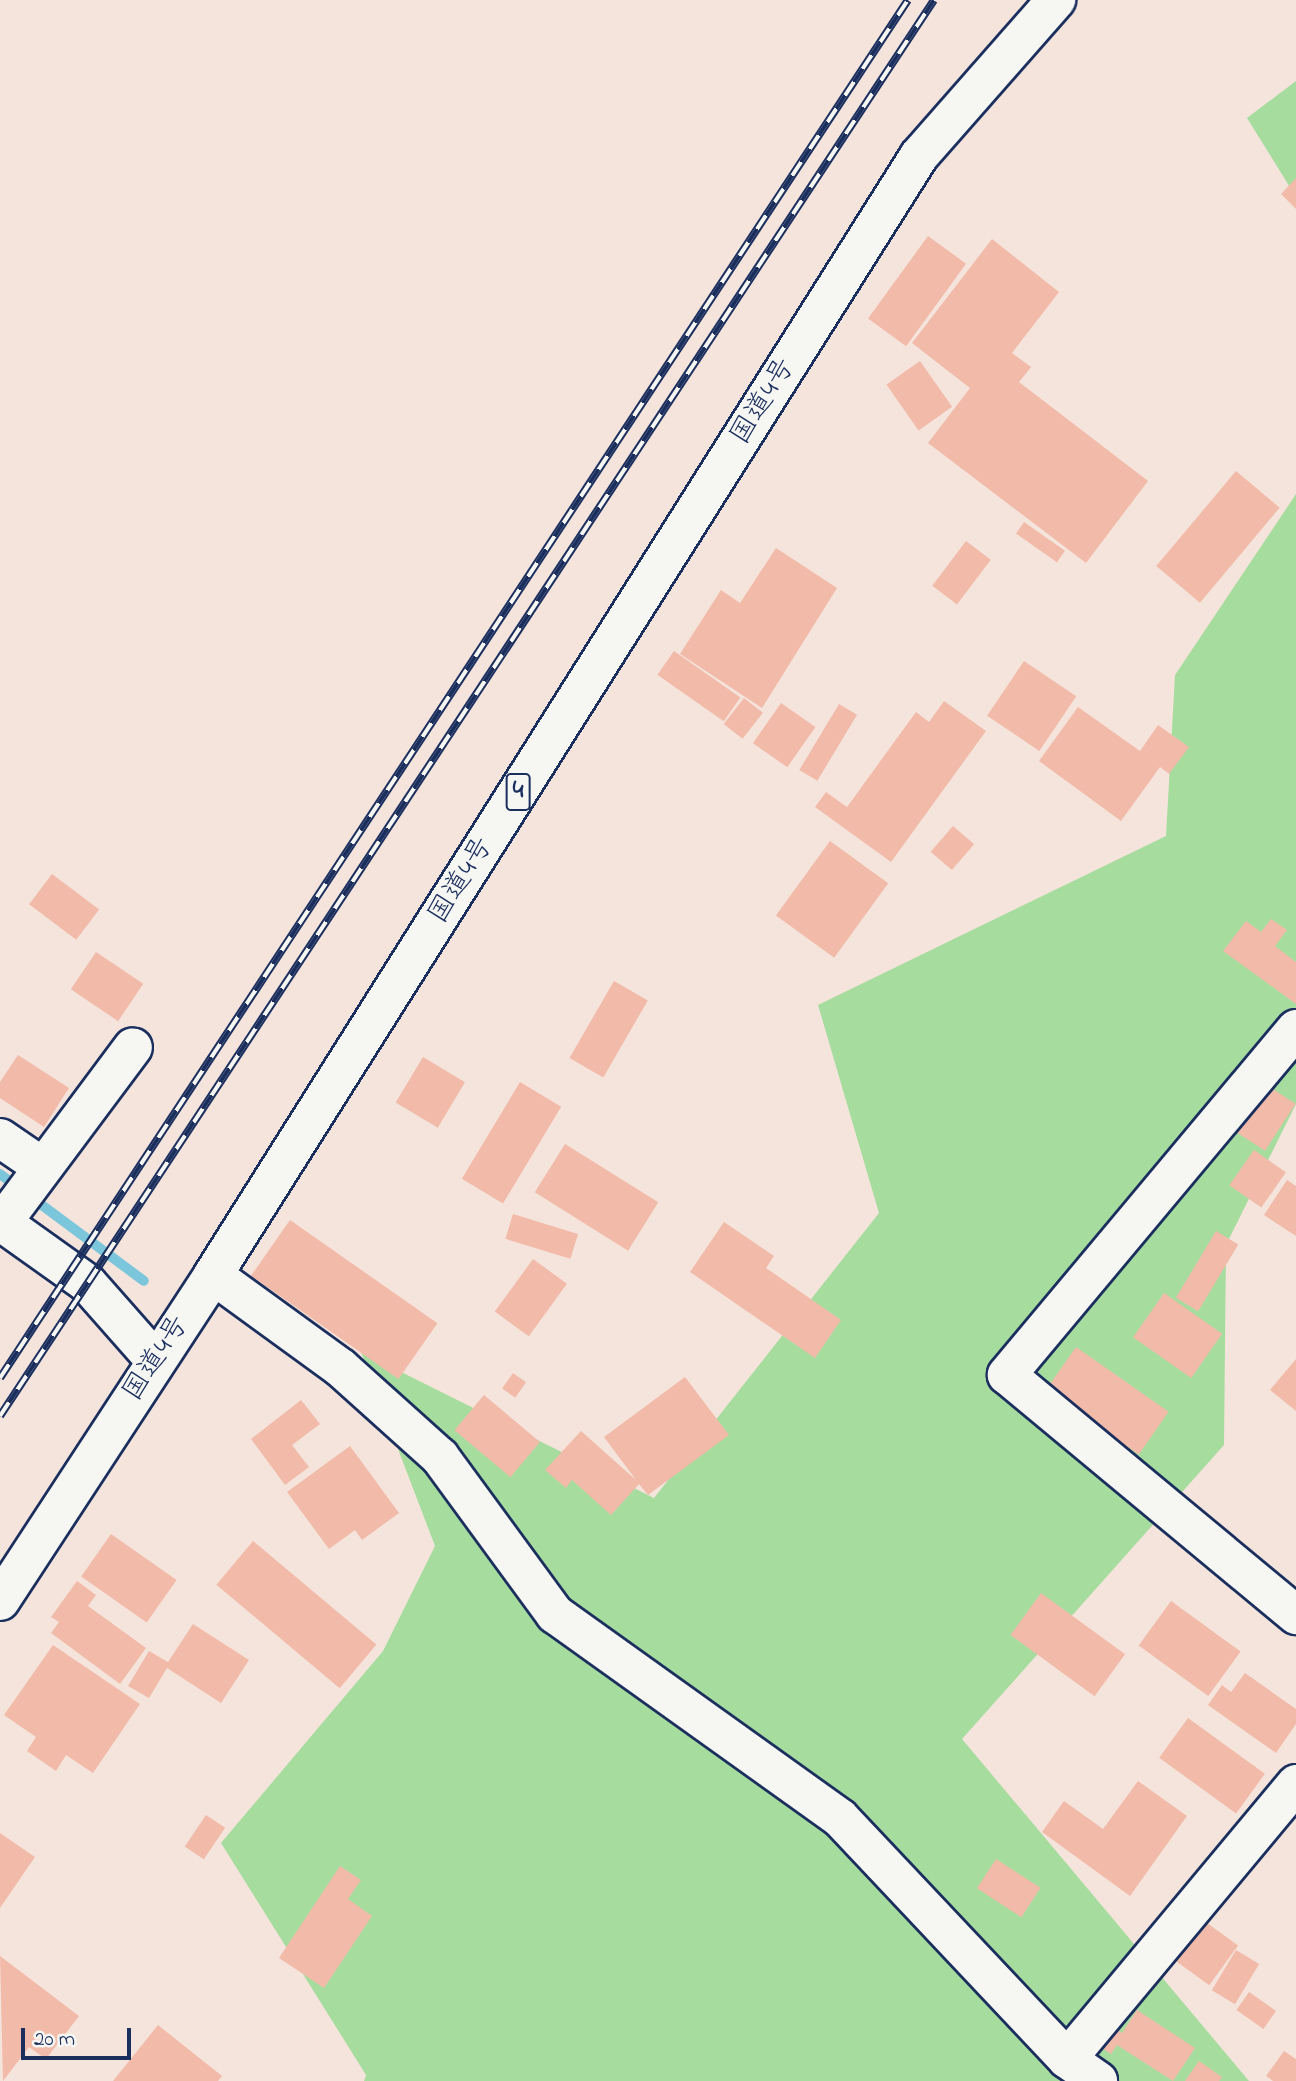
<!DOCTYPE html>
<html>
<head>
<meta charset="utf-8">
<style>
  body { margin:0 }
  #map { position:relative; width:1296px; height:2081px; overflow:hidden; background:#f5e4dc; font-family:"Indie Flower","Klee One",sans-serif }
  div>[style] { position:absolute }
  [style*='--x'] { left:calc(var(--x)*1px); top:calc(var(--y)*1px); width:calc(var(--w)*1px); rotate:calc(var(--a)*1deg) }
  .green>* { inset:0; background:#a7dc9f }
  .stream>* { height:10px; margin:-5px; padding:0 5px; transform-origin:5px; border-radius:5px; background:#7bc6da }
  .building>* { inset:0; background:#f2baa8; transform-origin:0 0 }
  .roads { filter:drop-shadow(2px 0 #1b2f5e) drop-shadow(-2px 0 #1b2f5e) drop-shadow(0 2px #1b2f5e) drop-shadow(0 -2px #1b2f5e) }
  .minor>* { height:38px; margin:-19px; padding:0 19px; transform-origin:19px; border-radius:19px; background:#f6f6f2 }
  .trunk>* { height:38px; margin:-19px; padding:0 19px; transform-origin:19px; border-radius:19px; background:#f6f6f2 }
  .rail>* { height:8px; margin-top:-4px; transform-origin:0; background:repeating-linear-gradient(90deg,#f6f6f2 0 16px,#1b2f5e 0 32px); box-sizing:border-box; border-block:2px solid #1b2f5e }
  span { translate:-50% -50%; white-space:nowrap; text-align:center; line-height:1.15; -webkit-text-stroke:6px #f6f6f2; paint-order:stroke }
  .shield-label span { padding:2px 5px; background:#f6f6f2; border:2px solid; border-radius:5px; -webkit-text-stroke-width:0 }
  .shield-label { font-size:26px; color:#1b2f5e; font-weight:700 }
  .street-label { font-size:28px; color:#1b2f5e }
  .scale { position:absolute; left:21px; top:2028px; width:110px; height:32px; box-sizing:border-box; border:4px solid #1b2f5e; border-top:0; padding-left:9px; font-size:21px; line-height:24px; white-space:nowrap; color:#1b2f5e; -webkit-text-stroke:5px #f6f6f2; paint-order:stroke }
</style>
</head>
<body>
<div id="map">
  <div class="green">
    <div style="clip-path:polygon(1296px 81px,1296px 197px,1247px 118px)"></div>
    <div style="clip-path:polygon(1296px 494px,1296px 1104px,1226px 1245px,1224px 1445px,962px 1739px,1249px 2081px,364px 2081px,366px 2075px,221px 1843px,383px 1651px,435px 1546px,361px 1352px,654px 1498px,879px 1213px,818px 1005px,1166px 836px,1175px 675px)"></div>
  </div>
  <div class="stream">
    <div style="--x:0;--y:1174;--w:179;--a:36.6"></div>
  </div>
  <div class="building">
    <div style="clip-path:polygon(1296px 178px,1296px 209px,1281px 194px)"></div>
    <div style="left:928px;top:236px;width:47px;height:102px;rotate:36deg"></div>
    <div style="clip-path:polygon(992px 239px,1059px 292px,1012px 353px,1031px 367px,1019px 382px,1148px 481px,1086px 563px,928px 443px,970px 388px,912px 343px)"></div>
    <div style="left:920px;top:361px;width:56px;height:41px;rotate:55deg"></div>
    <div style="left:1236px;top:471px;width:57px;height:124px;rotate:40deg"></div>
    <div style="left:1024px;top:522px;width:50px;height:14px;rotate:35deg"></div>
    <div style="left:966px;top:541px;width:31px;height:56px;rotate:37deg"></div>
    <div style="clip-path:polygon(776px 548px,837px 588px,762px 708px,680px 654px,721px 590px,740px 603px)"></div>
    <div style="left:674px;top:651px;width:81px;height:29px;rotate:35deg"></div>
    <div style="left:1024px;top:661px;width:63px;height:66px;rotate:34deg"></div>
    <div style="left:744px;top:698px;width:24px;height:33px;rotate:38deg"></div>
    <div style="clip-path:polygon(944px 701px,986px 731px,891px 862px,815px 807px,826px 792px,847px 807px,916px 712px,929px 722px)"></div>
    <div style="left:781px;top:703px;width:42px;height:49px;rotate:35deg"></div>
    <div style="left:839px;top:704px;width:21px;height:77px;rotate:31deg"></div>
    <div style="clip-path:polygon(1078px 707px,1140px 751px,1158px 725px,1189px 747px,1169px 774px,1160px 767px,1121px 821px,1039px 761px)"></div>
    <div style="left:953px;top:826px;width:28px;height:34px;rotate:41deg"></div>
    <div style="left:830px;top:841px;width:72px;height:92px;rotate:36deg"></div>
    <div style="left:52px;top:874px;width:59px;height:38px;rotate:37deg"></div>
    <div style="clip-path:polygon(1271px 919px,1287px 930px,1275px 946px,1296px 962px,1296px 1004px,1223px 951px,1246px 921px,1261px 932px)"></div>
    <div style="left:96px;top:952px;width:57px;height:45px;rotate:34deg"></div>
    <div style="left:614px;top:981px;width:39px;height:89px;rotate:30deg"></div>
    <div style="clip-path:polygon(18px 1055px,69px 1088px,44px 1127px,0 1098px,0 1082px)"></div>
    <div style="left:423px;top:1057px;width:49px;height:53px;rotate:31deg"></div>
    <div style="left:520px;top:1082px;width:48px;height:113px;rotate:31deg"></div>
    <div style="left:1262px;top:1082px;width:40px;height:56px;rotate:33deg"></div>
    <div style="left:565px;top:1144px;width:110px;height:57px;rotate:32deg"></div>
    <div style="left:1254px;top:1150px;width:39px;height:43px;rotate:35deg"></div>
    <div style="clip-path:polygon(1287px 1180px,1296px 1186px,1296px 1236px,1264px 1215px)"></div>
    <div style="left:513px;top:1214px;width:68px;height:26px;rotate:17deg"></div>
    <div style="left:290px;top:1220px;width:180px;height:68px;rotate:35deg"></div>
    <div style="clip-path:polygon(724px 1222px,774px 1256px,766px 1268px,841px 1320px,815px 1358px,690px 1272px)"></div>
    <div style="left:1216px;top:1231px;width:26px;height:78px;rotate:31deg"></div>
    <div style="left:533px;top:1259px;width:42px;height:65px;rotate:36deg"></div>
    <div style="left:1164px;top:1293px;width:71px;height:54px;rotate:35deg"></div>
    <div style="left:1076px;top:1347px;width:113px;height:52px;rotate:35deg"></div>
    <div style="clip-path:polygon(1296px 1359px,1296px 1411px,1270px 1390px)"></div>
    <div style="left:513px;top:1373px;width:16px;height:19px;rotate:35deg"></div>
    <div style="clip-path:polygon(685px 1377px,729px 1435px,648px 1495px,639px 1484px,611px 1515px,572px 1480px,566px 1488px,545px 1470px,581px 1431px,636px 1480px,604px 1437px)"></div>
    <div style="left:484px;top:1395px;width:73px;height:46px;rotate:40deg"></div>
    <div style="clip-path:polygon(301px 1400px,320px 1424px,292px 1445px,309px 1467px,285px 1485px,251px 1439px)"></div>
    <div style="clip-path:polygon(350px 1446px,399px 1513px,362px 1540px,355px 1530px,329px 1549px,287px 1492px)"></div>
    <div style="left:111px;top:1534px;width:80px;height:52px;rotate:35deg"></div>
    <div style="left:253px;top:1541px;width:161px;height:57px;rotate:40deg"></div>
    <div style="clip-path:polygon(77px 1581px,96px 1595px,88px 1606px,146px 1648px,120px 1684px,51px 1633px,59px 1622px,51px 1617px)"></div>
    <div style="left:1041px;top:1593px;width:104px;height:52px;rotate:36deg"></div>
    <div style="left:1171px;top:1601px;width:86px;height:55px;rotate:36deg"></div>
    <div style="clip-path:polygon(193px 1624px,249px 1660px,221px 1703px,167px 1668px,149px 1698px,128px 1686px,149px 1651px,168px 1662px)"></div>
    <div style="clip-path:polygon(53px 1645px,140px 1704px,93px 1773px,66px 1755px,56px 1771px,27px 1751px,36px 1737px,4px 1715px)"></div>
    <div style="clip-path:polygon(1245px 1673px,1296px 1709px,1296px 1724px,1276px 1753px,1208px 1705px,1222px 1685px,1231px 1692px)"></div>
    <div style="left:1188px;top:1718px;width:95px;height:49px;rotate:36deg"></div>
    <div style="clip-path:polygon(1138px 1781px,1187px 1816px,1130px 1896px,1042px 1832px,1064px 1801px,1103px 1829px)"></div>
    <div style="left:206px;top:1815px;width:23px;height:38px;rotate:34deg"></div>
    <div style="clip-path:polygon(0 1833px,35px 1857px,0 1908px)"></div>
    <div style="left:996px;top:1859px;width:53px;height:35px;rotate:33deg"></div>
    <div style="clip-path:polygon(340px 1866px,361px 1880px,348px 1899px,372px 1916px,324px 1988px,279px 1958px)"></div>
    <div style="left:1196px;top:1915px;width:52px;height:49px;rotate:36deg"></div>
    <div style="left:1236px;top:1950px;width:27px;height:47px;rotate:31deg"></div>
    <div style="clip-path:polygon(0 1956px,79px 2016px,46px 2059px,29px 2047px,3px 2081px)"></div>
    <div style="left:1249px;top:1992px;width:33px;height:22px;rotate:35deg"></div>
    <div style="clip-path:polygon(1137px 2010px,1195px 2048px,1173px 2081px,1117px 2045px,1111px 2054px,1094px 2043px,1107px 2023px,1122px 2033px)"></div>
    <div style="clip-path:polygon(158px 2025px,222px 2076px,218px 2081px,113px 2081px)"></div>
    <div style="clip-path:polygon(1284px 2051px,1296px 2059px,1296px 2081px,1273px 2081px,1266px 2076px)"></div>
    <div style="clip-path:polygon(1199px 2061px,1222px 2077px,1219px 2081px,1185px 2081px)"></div>
  </div>
  <div class="roads">
    <div class="minor">
      <div style="--x:1296;--y:1029;--w:451;--a:129.9"></div>
      <div style="--x:1007;--y:1375;--w:376;--a:39.7"></div>
      <div style="--x:0;--y:1138;--w:50;--a:34.3"></div>
      <div style="--x:0;--y:1221;--w:107;--a:35.5"></div>
      <div style="--x:87;--y:1283;--w:103;--a:48.6"></div>
      <div style="--x:2;--y:1223;--w:219;--a:-53.3"></div>
      <div style="--x:213;--y:1275;--w:158;--a:36"></div>
      <div style="--x:341;--y:1368;--w:133;--a:42"></div>
      <div style="--x:440;--y:1457;--w:195;--a:53.8"></div>
      <div style="--x:555;--y:1614;--w:350;--a:35.6"></div>
      <div style="--x:840;--y:1818;--w:331;--a:46.7"></div>
      <div style="--x:1067;--y:2059;--w:38;--a:35"></div>
      <div style="--x:1067;--y:2059;--w:358;--a:-50.2"></div>
    </div>
    <div class="trunk">
      <div style="--x:0;--y:1601;--w:389;--a:-56.8"></div>
      <div style="--x:213;--y:1275;--w:1323;--a:-57.75"></div>
      <div style="--x:919;--y:156;--w:208;--a:-48.7"></div>
    </div>
  </div>
  <div class="rail">
    <div style="--x:0;--y:1378;--w:1650;--a:-56.62"></div>
    <div style="--x:0;--y:1416;--w:1696;--a:-56.59"></div>
  </div>
  <div class="shield-label">
    <span style="left:518px;top:792px">4</span>
  </div>
  <div class="street-label">
    <span style="left:764px;top:402px;rotate:-58deg">国道4号</span>
    <span style="left:462px;top:881px;rotate:-58deg">国道4号</span>
    <span style="left:157px;top:1359px;rotate:-57deg">国道4号</span>
  </div>
  <div class="scale">20 m</div>
</div>
</body>
</html>
